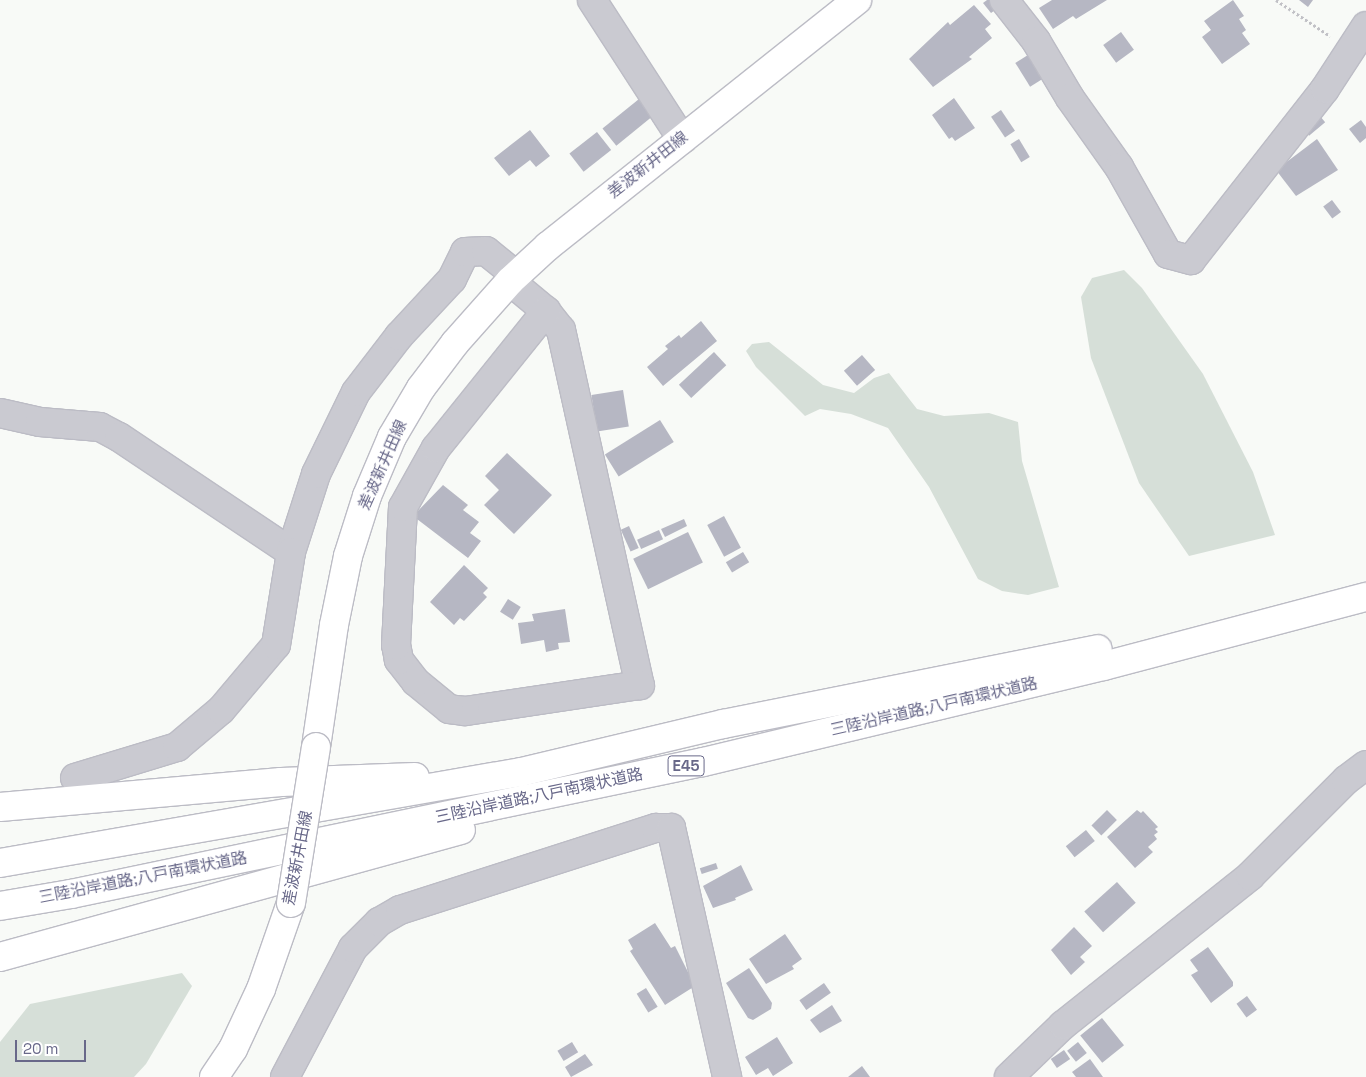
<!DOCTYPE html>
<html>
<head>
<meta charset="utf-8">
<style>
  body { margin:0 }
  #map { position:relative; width:1366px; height:1077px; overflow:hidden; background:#f8faf7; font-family:"Space Grotesk","Noto Sans JP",sans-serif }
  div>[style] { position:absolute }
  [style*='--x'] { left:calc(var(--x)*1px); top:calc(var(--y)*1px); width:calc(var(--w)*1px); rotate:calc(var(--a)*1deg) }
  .green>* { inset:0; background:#d6dfd8 }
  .building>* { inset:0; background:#b6b7c3; transform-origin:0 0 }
  .path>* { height:3px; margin-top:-1.5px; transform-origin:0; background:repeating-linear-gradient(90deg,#c1c1c6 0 2.5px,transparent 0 5px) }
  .roads { filter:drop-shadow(1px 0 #bcbcc5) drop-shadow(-1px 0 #bcbcc5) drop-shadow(0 1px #bcbcc5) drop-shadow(0 -1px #bcbcc5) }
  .street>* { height:28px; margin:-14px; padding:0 14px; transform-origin:14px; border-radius:14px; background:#cacad1 }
  .secondary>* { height:28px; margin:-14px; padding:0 14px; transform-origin:14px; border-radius:14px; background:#fff }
  .highway>* { height:28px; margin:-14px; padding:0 14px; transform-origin:14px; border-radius:14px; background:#fff }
  .bridges { filter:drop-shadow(1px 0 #bcbcc5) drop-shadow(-1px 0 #bcbcc5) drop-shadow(0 1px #bcbcc5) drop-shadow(0 -1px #bcbcc5) }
  .secondary-bridge>* { height:28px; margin:-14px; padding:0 14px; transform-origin:14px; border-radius:14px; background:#fff }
  span { translate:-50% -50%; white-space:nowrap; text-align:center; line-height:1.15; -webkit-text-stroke:5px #fff; paint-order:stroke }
  .shield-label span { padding:1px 4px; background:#fff; border:1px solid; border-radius:4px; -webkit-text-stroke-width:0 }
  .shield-label { font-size:15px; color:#686889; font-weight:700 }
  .street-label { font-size:16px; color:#686889 }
  .scale { position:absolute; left:15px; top:1040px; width:71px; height:22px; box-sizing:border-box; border:2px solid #686889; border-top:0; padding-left:6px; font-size:15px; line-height:18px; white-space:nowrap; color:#686889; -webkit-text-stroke:4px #fff; paint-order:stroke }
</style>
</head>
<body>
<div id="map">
  <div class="green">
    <div style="clip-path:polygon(1124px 270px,1142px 288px,1203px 374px,1253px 472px,1275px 535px,1189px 556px,1139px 483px,1091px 358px,1081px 297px,1092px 278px)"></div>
    <div style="clip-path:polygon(769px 342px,823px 385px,854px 393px,874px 378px,889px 373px,917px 409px,944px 416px,989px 413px,1018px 422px,1022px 461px,1059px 587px,1028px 595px,1002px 591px,978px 579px,929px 487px,888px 428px,851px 414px,820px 409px,805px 416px,756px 367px,746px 351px,752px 344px)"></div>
    <div style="clip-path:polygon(182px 973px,192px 986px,146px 1064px,134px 1077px,0 1077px,0 1042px,30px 1004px)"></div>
  </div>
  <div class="building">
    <div style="clip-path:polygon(987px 0,991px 0,998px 8px,991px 13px,983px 3px)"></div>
    <div style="clip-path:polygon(1052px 0,1107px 0,1076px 19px,1073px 16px,1053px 29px,1039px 8px)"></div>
    <div style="clip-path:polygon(1233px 0,1244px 16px,1239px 19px,1246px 30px,1242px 33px,1250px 44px,1222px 64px,1202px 37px,1211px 30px,1204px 21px)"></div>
    <div style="clip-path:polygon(1299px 0,1313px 0,1308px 7px)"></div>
    <div style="clip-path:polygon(974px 5px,991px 24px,985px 29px,992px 38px,969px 57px,972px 59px,933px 87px,909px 59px,948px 22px,950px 25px)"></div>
    <div style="left:1121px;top:32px;width:22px;height:22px;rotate:54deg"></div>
    <div style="left:1028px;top:55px;width:28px;height:15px;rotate:58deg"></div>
    <div style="clip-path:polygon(954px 98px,975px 128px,955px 141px,952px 137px,949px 139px,932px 115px)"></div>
    <div style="left:639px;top:99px;width:22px;height:47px;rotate:51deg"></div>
    <div style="left:1001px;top:110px;width:25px;height:12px;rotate:56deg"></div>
    <div style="left:1320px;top:116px;width:8px;height:21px;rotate:50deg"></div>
    <div style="clip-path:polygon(1361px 120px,1366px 127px,1366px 138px,1360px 143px,1349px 129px)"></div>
    <div style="clip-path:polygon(530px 130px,550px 156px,536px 167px,530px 160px,509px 176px,494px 158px)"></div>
    <div style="left:597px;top:132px;width:23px;height:35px;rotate:52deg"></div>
    <div style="left:1019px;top:139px;width:21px;height:10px;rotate:59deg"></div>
    <div style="clip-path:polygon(1317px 139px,1338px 170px,1296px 196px,1276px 170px)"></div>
    <div style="left:1332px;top:200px;width:15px;height:11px;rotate:53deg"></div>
    <div style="clip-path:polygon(701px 321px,717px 341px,663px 386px,647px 367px,668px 349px,665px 346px,679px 335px,681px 338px)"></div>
    <div style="left:714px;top:352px;width:18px;height:48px;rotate:47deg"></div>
    <div style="left:862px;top:355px;width:20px;height:24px;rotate:49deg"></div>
    <div style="left:623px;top:390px;width:37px;height:32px;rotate:81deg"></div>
    <div style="left:660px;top:420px;width:26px;height:65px;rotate:58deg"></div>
    <div style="clip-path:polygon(507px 453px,552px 495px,514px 534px,484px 505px,499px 490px,485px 476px)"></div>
    <div style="clip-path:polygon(443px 485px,468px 505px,463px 510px,479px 522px,470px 533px,481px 541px,468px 558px,413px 516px)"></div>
    <div style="left:724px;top:516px;width:36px;height:19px;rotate:62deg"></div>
    <div style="clip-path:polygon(684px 519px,687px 526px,665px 537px,661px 529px)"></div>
    <div style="left:629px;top:526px;width:24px;height:9px;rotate:66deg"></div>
    <div style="left:659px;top:530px;width:10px;height:24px;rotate:66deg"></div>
    <div style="left:688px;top:532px;width:34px;height:61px;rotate:64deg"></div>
    <div style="left:743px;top:552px;width:12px;height:20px;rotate:59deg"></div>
    <div style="clip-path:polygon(464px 565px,488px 588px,483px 593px,487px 597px,464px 621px,460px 618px,454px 625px,430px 602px)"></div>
    <div style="left:508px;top:599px;width:15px;height:15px;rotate:32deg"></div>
    <div style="clip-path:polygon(565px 609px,570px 642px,558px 643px,559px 649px,546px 652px,544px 640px,521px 644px,518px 623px,534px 621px,532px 614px)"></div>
    <div style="left:1107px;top:810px;width:14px;height:22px;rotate:45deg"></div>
    <div style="clip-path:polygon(1137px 810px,1141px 813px,1143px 811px,1158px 827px,1155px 829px,1158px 832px,1154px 835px,1157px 839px,1148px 847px,1153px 852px,1135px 868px,1107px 837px)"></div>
    <div style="left:1086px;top:830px;width:14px;height:26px;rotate:51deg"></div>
    <div style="left:716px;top:863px;width:6px;height:17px;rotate:72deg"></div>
    <div style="clip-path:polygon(741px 865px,753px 890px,735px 898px,736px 900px,713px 908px,703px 886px)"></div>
    <div style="left:1117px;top:882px;width:28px;height:44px;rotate:48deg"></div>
    <div style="clip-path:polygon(655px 923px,671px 948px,675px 946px,695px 986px,665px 1005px,630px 951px,633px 949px,628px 940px)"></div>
    <div style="clip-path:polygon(1074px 927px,1092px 946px,1080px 957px,1085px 962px,1071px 975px,1051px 950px)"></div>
    <div style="clip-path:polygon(785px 934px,802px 959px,792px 966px,794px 969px,766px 984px,749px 959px)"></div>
    <div style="clip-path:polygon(1208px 947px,1233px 982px,1233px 986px,1211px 1003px,1191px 975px,1198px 971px,1190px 960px)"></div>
    <div style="clip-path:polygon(749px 968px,772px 1003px,771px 1009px,753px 1020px,748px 1018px,726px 983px)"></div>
    <div style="left:824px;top:983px;width:12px;height:30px;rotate:55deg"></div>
    <div style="left:646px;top:988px;width:22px;height:11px;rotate:58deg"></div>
    <div style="left:1247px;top:996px;width:17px;height:13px;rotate:54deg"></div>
    <div style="clip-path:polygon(832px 1005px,842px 1021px,820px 1033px,810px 1020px)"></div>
    <div style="left:1102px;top:1018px;width:35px;height:28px;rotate:51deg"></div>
    <div style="clip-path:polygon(777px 1037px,793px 1063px,773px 1076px,768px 1068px,756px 1075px,745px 1057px)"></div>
    <div style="left:572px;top:1042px;width:12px;height:17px;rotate:59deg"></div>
    <div style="left:1078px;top:1042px;width:14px;height:14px;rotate:51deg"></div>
    <div style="left:1064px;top:1050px;width:11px;height:16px;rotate:56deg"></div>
    <div style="clip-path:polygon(585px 1054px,593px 1065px,571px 1077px,565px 1067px)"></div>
    <div style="clip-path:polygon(1090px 1059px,1103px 1077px,1076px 1077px,1072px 1072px)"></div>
    <div style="clip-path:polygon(862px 1066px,870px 1077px,848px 1077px)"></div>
  </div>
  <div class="path">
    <div style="--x:1276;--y:0;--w:65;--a:33.7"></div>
  </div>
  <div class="roads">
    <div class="street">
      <div style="--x:592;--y:0;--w:166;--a:57.1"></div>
      <div style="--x:1004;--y:0;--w:52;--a:52"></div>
      <div style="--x:1036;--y:41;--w:66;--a:59.2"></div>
      <div style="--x:1070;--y:98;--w:85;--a:54.6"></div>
      <div style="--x:1119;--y:167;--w:100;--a:60.6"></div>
      <div style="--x:1168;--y:254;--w:24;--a:15"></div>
      <div style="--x:1191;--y:260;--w:217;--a:-51.9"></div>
      <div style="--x:1325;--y:89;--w:75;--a:-56.9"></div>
      <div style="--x:510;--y:281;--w:47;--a:39.8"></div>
      <div style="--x:546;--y:311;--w:24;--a:52"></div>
      <div style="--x:561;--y:330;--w:364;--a:77.5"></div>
      <div style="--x:640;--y:685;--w:177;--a:171.5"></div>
      <div style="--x:465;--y:711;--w:16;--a:-173"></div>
      <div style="--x:449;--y:709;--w:43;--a:-140.7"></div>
      <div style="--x:416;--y:682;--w:28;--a:-128"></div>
      <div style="--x:399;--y:660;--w:15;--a:-101"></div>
      <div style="--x:396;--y:645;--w:138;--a:-87.1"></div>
      <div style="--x:403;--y:507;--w:68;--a:-60.8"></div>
      <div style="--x:436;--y:448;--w:176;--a:-51.2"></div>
      <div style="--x:0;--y:413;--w:41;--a:12.7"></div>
      <div style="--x:40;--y:422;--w:60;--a:4.8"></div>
      <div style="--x:100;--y:427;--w:21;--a:28"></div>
      <div style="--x:119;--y:437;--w:207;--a:33.8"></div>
      <div style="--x:291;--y:552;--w:82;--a:-72.2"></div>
      <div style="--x:316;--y:474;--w:91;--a:-64"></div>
      <div style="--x:356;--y:392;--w:71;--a:-52.5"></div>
      <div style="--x:399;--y:336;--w:78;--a:-47.1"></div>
      <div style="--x:452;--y:279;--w:30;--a:-64"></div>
      <div style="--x:465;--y:252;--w:21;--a:-3"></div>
      <div style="--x:486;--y:251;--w:38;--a:39"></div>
      <div style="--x:75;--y:778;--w:107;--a:-16.9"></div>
      <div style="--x:177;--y:747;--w:57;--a:-40.1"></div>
      <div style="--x:221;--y:710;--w:85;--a:-49.8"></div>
      <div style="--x:276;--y:645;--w:94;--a:-80.8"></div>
      <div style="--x:285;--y:1077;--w:146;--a:-62.2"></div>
      <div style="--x:353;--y:948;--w:37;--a:-45"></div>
      <div style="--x:379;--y:922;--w:24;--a:-30"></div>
      <div style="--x:400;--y:910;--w:269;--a:-17.8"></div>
      <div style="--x:656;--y:828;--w:15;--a:0"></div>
      <div style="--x:671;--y:828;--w:255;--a:77.3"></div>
      <div style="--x:1009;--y:1077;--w:75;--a:-43.9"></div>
      <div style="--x:1063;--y:1025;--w:239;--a:-38.5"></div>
      <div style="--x:1250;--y:876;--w:136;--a:-45"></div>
      <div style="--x:1346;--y:780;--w:25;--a:-37"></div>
    </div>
    <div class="secondary">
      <div style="--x:316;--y:747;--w:123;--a:-81.6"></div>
      <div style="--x:334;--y:625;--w:70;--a:-78.5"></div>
      <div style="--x:348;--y:556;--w:63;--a:-72.4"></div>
      <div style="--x:367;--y:496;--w:64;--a:-67"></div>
      <div style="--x:392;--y:437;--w:57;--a:-59.4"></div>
      <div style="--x:421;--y:388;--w:56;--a:-52.9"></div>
      <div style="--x:455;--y:343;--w:83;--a:-48.4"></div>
      <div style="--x:510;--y:281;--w:52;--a:-42.6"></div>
      <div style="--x:548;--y:246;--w:395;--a:-38.5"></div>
      <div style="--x:214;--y:1077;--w:34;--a:-56"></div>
      <div style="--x:233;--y:1049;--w:66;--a:-65"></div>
      <div style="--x:261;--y:989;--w:91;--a:-70.8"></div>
    </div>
    <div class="highway">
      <div style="--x:0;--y:807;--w:282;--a:-5.1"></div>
      <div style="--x:281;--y:782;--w:134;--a:-2.1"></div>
      <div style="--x:0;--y:863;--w:529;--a:-9.91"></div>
      <div style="--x:521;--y:772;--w:208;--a:-13.4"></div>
      <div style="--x:723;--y:724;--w:382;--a:-11.3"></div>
      <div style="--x:0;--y:906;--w:72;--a:-9.6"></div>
      <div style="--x:71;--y:894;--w:646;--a:-11.8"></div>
      <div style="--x:703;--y:762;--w:412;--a:-13.5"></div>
      <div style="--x:1104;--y:666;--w:271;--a:-14.8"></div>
      <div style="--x:0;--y:957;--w:478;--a:-15.4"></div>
    </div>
  </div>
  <div class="bridges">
    <div class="secondary-bridge">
      <div style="--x:291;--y:903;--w:158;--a:-80.9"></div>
    </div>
  </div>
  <div class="shield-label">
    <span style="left:686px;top:766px">E45</span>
  </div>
  <div class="street-label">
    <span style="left:648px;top:165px;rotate:-38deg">差波新井田線</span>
    <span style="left:383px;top:465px;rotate:-66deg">差波新井田線</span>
    <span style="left:934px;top:707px;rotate:-13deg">三陸沿岸道路;八戸南環状道路</span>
    <span style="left:539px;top:796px;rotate:-12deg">三陸沿岸道路;八戸南環状道路</span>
    <span style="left:298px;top:858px;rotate:-79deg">差波新井田線</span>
    <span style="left:143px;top:878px;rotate:-11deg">三陸沿岸道路;八戸南環状道路</span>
  </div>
  <div class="scale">20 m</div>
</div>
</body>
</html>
